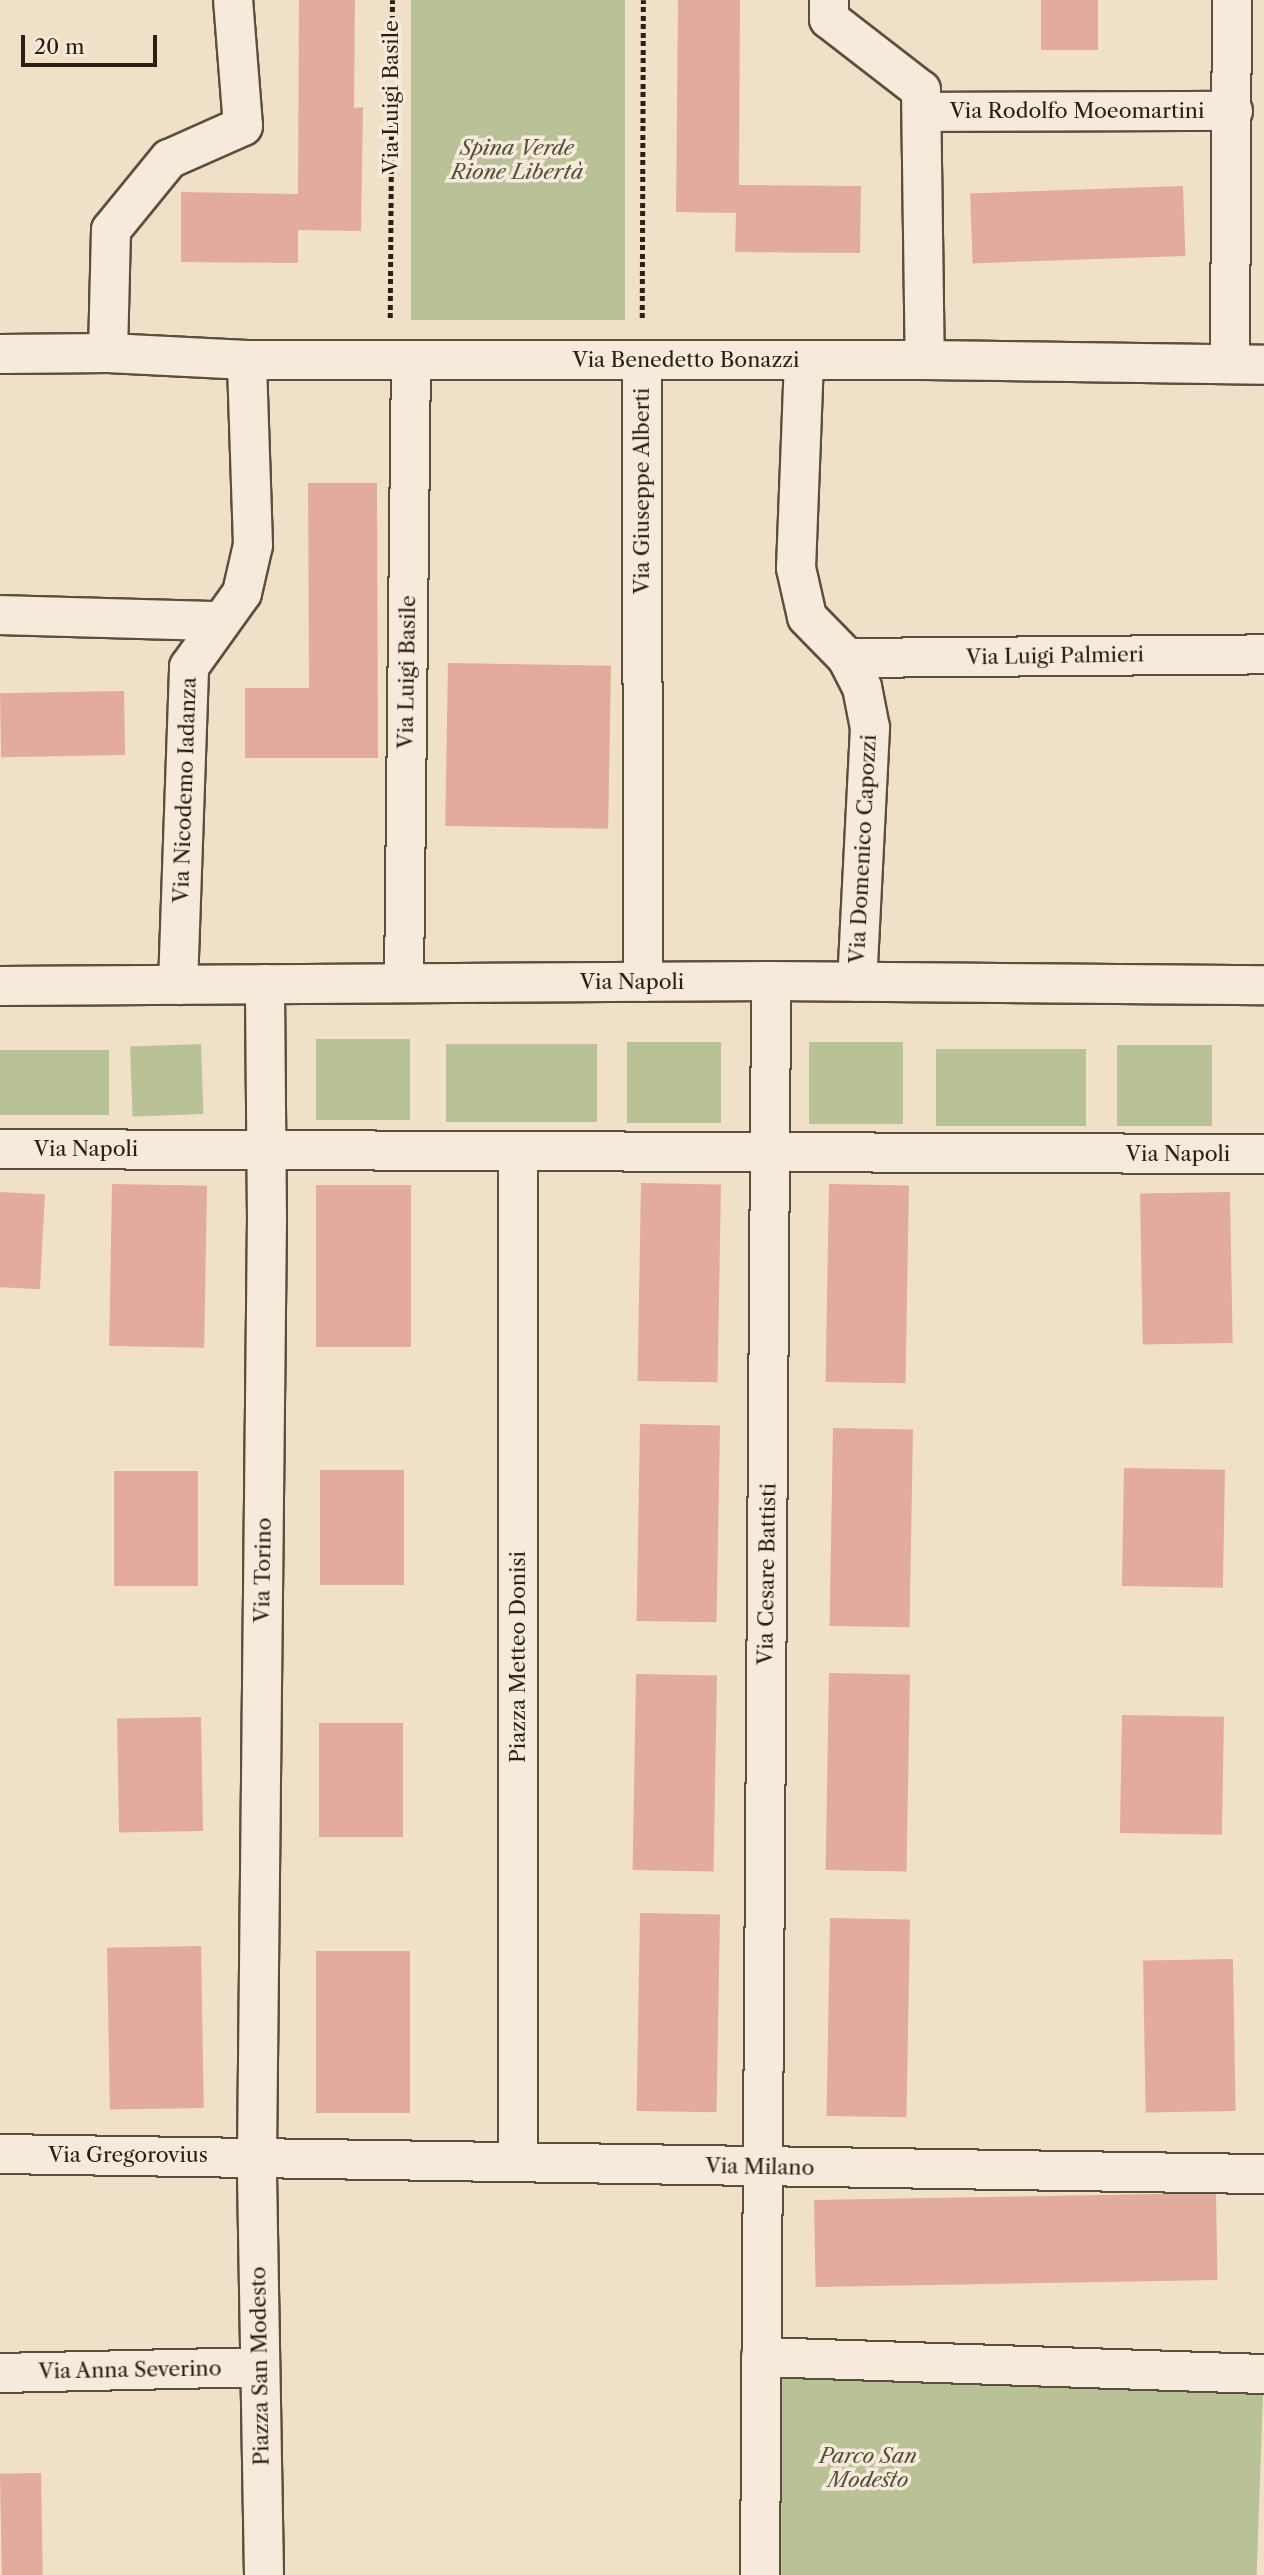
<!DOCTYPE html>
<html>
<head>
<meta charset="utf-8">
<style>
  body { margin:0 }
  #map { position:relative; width:1264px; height:2575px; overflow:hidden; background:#f1e0c8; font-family:"Libre Caslon Text",serif }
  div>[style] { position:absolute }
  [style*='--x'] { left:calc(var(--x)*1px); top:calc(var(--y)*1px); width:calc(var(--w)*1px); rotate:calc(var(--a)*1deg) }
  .green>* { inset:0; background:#b9c297; transform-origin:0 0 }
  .building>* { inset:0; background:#e2ab9d; transform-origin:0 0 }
  .path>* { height:4.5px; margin-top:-2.25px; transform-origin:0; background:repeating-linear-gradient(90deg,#2c1f11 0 5px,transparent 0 8.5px) }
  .roads { filter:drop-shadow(2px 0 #5d4f3f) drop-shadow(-2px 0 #5d4f3f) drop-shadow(0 2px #5d4f3f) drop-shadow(0 -2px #5d4f3f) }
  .minor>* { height:38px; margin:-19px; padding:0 19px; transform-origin:19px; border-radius:19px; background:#f6ebdb }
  span { translate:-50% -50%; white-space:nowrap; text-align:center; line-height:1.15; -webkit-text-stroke:7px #f6ebdb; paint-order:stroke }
  .street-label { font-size:21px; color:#2c1f11 }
  .park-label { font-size:21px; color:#565039; font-style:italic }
  .scale { position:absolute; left:21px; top:35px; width:136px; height:32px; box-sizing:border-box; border:4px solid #2c1f11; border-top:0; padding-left:9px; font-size:21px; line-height:24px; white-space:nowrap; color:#2c1f11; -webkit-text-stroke:5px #f6ebdb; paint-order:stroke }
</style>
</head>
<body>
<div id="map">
  <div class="green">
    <div style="left:411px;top:0;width:214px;height:320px"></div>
    <div style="left:316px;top:1039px;width:94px;height:81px"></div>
    <div style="left:627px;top:1042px;width:94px;height:81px"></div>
    <div style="left:809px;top:1042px;width:94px;height:82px"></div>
    <div style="left:201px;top:1044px;width:70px;height:71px;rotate:88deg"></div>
    <div style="left:446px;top:1044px;width:151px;height:78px"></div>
    <div style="left:1117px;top:1045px;width:95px;height:81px"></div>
    <div style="left:936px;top:1049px;width:150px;height:77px"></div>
    <div style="left:0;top:1050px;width:109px;height:65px"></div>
    <div style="left:761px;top:2357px;width:503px;height:218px;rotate:2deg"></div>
  </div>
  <div class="building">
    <div style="clip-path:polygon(299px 0,355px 0,354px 108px,363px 107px,361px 231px,298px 230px,298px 263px,181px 262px,181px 192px,298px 194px)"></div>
    <div style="clip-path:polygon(678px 0,740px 0,739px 185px,861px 186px,860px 253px,735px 252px,736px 213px,676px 212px)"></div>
    <div style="left:1041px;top:0;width:57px;height:50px"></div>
    <div style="left:1183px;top:186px;width:70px;height:213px;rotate:88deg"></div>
    <div style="clip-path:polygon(308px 483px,377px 483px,378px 758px,245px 758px,245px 688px,309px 688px)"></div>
    <div style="left:448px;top:663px;width:163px;height:163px;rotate:1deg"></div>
    <div style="left:124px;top:691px;width:64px;height:124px;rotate:89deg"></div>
    <div style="left:641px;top:1183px;width:80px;height:198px;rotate:1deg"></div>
    <div style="left:112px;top:1184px;width:95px;height:162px;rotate:1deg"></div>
    <div style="left:829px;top:1184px;width:80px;height:198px;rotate:1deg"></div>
    <div style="left:316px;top:1185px;width:95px;height:162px"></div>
    <div style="left:0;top:1192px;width:45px;height:95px;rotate:3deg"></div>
    <div style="left:1230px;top:1192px;width:151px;height:90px;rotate:89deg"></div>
    <div style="left:640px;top:1424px;width:80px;height:197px;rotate:1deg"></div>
    <div style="left:833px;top:1428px;width:80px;height:198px;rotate:1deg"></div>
    <div style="left:1124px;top:1468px;width:101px;height:118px;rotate:1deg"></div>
    <div style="left:320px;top:1470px;width:84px;height:115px"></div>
    <div style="left:114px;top:1471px;width:84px;height:115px"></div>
    <div style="left:829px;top:1673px;width:81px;height:197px;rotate:1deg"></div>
    <div style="left:636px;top:1674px;width:81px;height:196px;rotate:1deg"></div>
    <div style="left:1122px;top:1715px;width:102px;height:118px;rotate:1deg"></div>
    <div style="left:201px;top:1717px;width:114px;height:84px;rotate:89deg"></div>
    <div style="left:319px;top:1723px;width:84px;height:114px"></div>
    <div style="left:640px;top:1913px;width:80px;height:198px;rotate:1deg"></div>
    <div style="left:830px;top:1918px;width:80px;height:198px;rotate:1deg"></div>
    <div style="left:201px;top:1946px;width:162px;height:94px;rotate:89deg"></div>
    <div style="left:316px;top:1951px;width:94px;height:162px"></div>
    <div style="left:1233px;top:1959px;width:152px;height:90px;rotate:89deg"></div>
    <div style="left:1216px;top:2193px;width:87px;height:402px;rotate:89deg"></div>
    <div style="left:41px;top:2473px;width:102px;height:41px;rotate:89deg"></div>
  </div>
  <div class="path">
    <div style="--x:390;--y:318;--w:318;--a:-89.6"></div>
    <div style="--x:642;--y:318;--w:318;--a:-89.8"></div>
  </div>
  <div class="roads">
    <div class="minor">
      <div style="--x:829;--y:0;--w:19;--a:90"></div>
      <div style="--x:829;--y:19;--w:116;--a:37.7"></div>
      <div style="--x:921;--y:90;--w:270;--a:89.2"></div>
      <div style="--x:922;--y:112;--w:311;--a:-0.2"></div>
      <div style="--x:108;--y:353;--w:123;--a:-88.6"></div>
      <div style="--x:111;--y:230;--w:92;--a:-50.8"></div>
      <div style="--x:169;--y:159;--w:81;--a:-24"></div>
      <div style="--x:243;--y:126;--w:126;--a:-94.5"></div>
      <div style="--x:0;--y:354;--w:108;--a:-0.5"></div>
      <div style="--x:108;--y:353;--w:139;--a:2.9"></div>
      <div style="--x:247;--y:360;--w:678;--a:0"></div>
      <div style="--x:925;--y:360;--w:339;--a:0.8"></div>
      <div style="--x:642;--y:360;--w:622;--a:89.91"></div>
      <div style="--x:804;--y:360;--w:208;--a:92.2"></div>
      <div style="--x:796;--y:568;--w:50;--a:77.3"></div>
      <div style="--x:807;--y:617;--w:57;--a:45.7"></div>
      <div style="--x:847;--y:658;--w:33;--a:63"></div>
      <div style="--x:862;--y:687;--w:42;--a:79"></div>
      <div style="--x:870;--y:728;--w:254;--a:92.9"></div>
      <div style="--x:1230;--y:364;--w:364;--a:-89.7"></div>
      <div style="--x:0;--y:615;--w:220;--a:1.6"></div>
      <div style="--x:847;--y:658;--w:417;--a:-0.5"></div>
      <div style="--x:404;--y:983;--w:622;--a:-89.36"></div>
      <div style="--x:178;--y:985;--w:318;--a:-88"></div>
      <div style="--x:189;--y:667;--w:91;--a:-54.4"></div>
      <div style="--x:242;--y:593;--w:49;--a:-77.1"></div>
      <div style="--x:253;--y:545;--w:185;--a:-91.9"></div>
      <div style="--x:0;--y:986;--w:771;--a:-0.37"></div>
      <div style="--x:771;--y:981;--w:493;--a:0.5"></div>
      <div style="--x:0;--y:1149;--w:1264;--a:0.23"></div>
      <div style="--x:0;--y:2154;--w:1264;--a:0.91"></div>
      <div style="--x:518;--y:2162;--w:1011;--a:-90"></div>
      <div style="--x:761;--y:2357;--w:503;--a:1.94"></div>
      <div style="--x:0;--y:2373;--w:260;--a:-1.3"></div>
      <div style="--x:264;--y:2575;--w:419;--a:-91"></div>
      <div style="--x:257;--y:2156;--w:936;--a:-89.39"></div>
      <div style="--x:267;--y:1220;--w:236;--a:-90.5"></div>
      <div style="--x:760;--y:2575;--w:1594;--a:-89.6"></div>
    </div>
  </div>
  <div class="street-label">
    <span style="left:391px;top:97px;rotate:-90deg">Via Luigi Basile</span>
    <span style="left:1077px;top:111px">Via Rodolfo Moeomartini</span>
    <span style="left:686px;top:360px">Via Benedetto Bonazzi</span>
    <span style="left:642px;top:491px;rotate:-90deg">Via Giuseppe Alberti</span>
    <span style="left:1055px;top:656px;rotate:-1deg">Via Luigi Palmieri</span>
    <span style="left:407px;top:672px;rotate:-89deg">Via Luigi Basile</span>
    <span style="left:185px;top:790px;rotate:-88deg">Via Nicodemo Iadanza</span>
    <span style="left:863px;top:849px;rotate:-87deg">Via Domenico Capozzi</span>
    <span style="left:632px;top:982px">Via Napoli</span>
    <span style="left:86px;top:1149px">Via Napoli</span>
    <span style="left:1178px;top:1154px">Via Napoli</span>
    <span style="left:263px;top:1570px;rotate:-89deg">Via Torino</span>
    <span style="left:767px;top:1574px;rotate:-89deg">Via Cesare Battisti</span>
    <span style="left:518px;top:1657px;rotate:-90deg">Piazza Metteo Donisi</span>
    <span style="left:128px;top:2155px">Via Gregorovius</span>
    <span style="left:760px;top:2167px;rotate:1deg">Via Milano</span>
    <span style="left:260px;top:2366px;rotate:-91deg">Piazza San Modesto</span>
    <span style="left:130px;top:2370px;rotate:-1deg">Via Anna Severino</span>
  </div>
  <div class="park-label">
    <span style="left:517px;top:160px">Spina Verde<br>Rione Libertà</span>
    <span style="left:868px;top:2468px">Parco San<br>Modesto</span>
  </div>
  <div class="scale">20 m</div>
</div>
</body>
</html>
